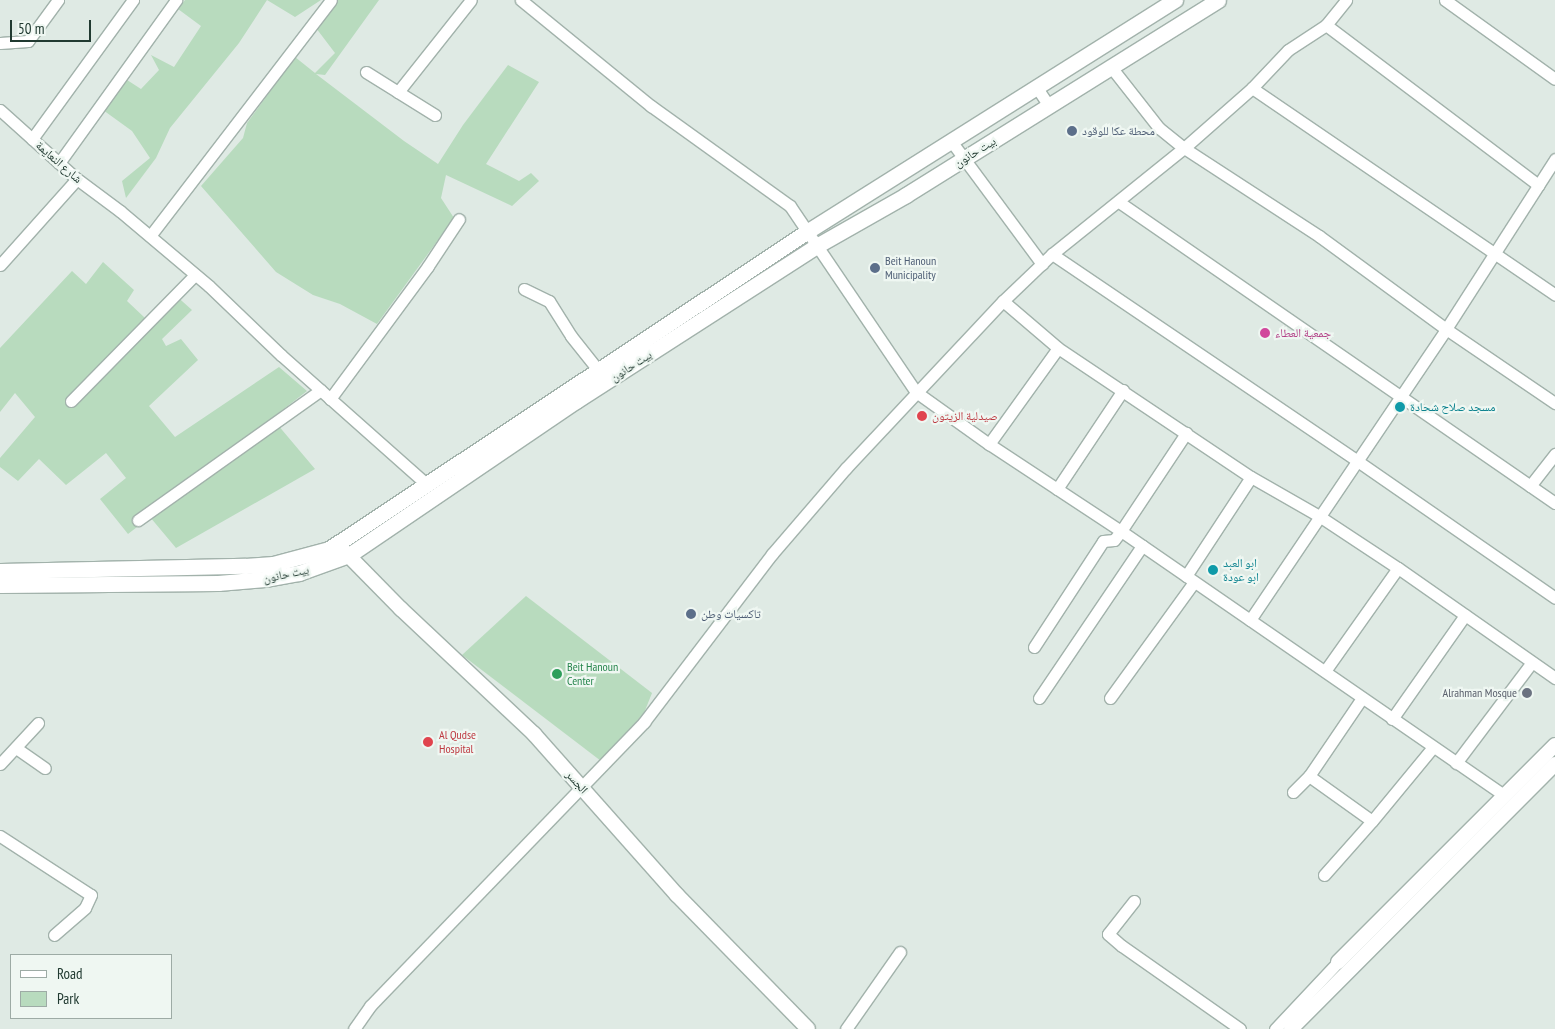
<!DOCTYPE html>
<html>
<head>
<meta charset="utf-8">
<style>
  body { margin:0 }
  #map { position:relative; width:1555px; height:1029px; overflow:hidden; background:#dfeae4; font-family:"PT Sans Narrow","Noto Naskh Arabic",sans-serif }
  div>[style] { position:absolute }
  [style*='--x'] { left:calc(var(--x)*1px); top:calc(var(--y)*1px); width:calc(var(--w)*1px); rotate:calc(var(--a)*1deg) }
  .green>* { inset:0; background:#b8dbbe }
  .roads { filter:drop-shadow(1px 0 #a2b2ab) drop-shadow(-1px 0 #a2b2ab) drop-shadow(0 1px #a2b2ab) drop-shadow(0 -1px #a2b2ab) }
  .minor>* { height:11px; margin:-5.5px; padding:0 5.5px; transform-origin:5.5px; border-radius:5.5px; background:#fff }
  .tertiary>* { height:14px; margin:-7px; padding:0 7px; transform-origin:7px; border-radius:7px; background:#fff }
  .secondary>* { height:15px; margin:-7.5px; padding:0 7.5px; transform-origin:7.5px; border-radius:7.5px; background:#fff }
  .dots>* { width:14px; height:14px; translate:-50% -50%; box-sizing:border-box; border:2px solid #eff7f2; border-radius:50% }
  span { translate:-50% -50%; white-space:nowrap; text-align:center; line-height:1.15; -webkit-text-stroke:4.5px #eff7f2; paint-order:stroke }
  .service-label { font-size:12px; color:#4e5e75 }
  .left { translate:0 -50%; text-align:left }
  .street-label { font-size:12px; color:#213a31 }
  .hotel-label { font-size:12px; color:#b23c85 }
  .culture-label { font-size:12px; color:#0d838f }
  .health-label { font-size:12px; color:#be3a42 }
  .leisure-label { font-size:12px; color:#27864d }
  .worship-label { font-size:12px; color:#5b616d }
  .right { translate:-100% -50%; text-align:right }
  .legend { position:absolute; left:10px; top:954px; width:162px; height:65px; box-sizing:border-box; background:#eff7f2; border:1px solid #9daba5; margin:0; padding:6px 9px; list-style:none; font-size:15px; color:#213a31 }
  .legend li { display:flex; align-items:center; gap:10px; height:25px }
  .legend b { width:25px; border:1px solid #9daba5 }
  .scale { position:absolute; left:10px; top:20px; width:81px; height:22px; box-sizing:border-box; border:2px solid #213a31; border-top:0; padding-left:6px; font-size:15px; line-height:18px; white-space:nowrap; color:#213a31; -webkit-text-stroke:4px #eff7f2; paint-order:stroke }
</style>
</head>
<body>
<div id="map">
  <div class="green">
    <div style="clip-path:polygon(185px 0,321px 0,295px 17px,267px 0,239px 43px,170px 128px,156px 158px,126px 198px,122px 181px,150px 158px,132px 131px,103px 110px,124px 78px,141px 89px,159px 70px,151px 55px,174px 67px,201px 26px,178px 9px)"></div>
    <div style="clip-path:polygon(338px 0,379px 0,325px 75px,316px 74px,404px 141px,438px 164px,463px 125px,508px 65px,539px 82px,486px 164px,519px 181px,531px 173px,539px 181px,512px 206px,446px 175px,441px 198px,454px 218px,377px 324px,340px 304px,313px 295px,276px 272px,201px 186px,243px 138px,247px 123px,295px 57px,315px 73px,335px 53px,316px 28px)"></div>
    <div style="clip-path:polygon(103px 262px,134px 290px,127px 301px,145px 318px,173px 293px,192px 310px,162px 339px,166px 346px,181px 339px,198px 360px,149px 406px,175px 437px,279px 367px,307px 391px,272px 418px,315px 469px,176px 548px,150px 517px,128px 534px,100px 499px,126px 478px,106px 453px,66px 485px,39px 459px,18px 481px,0 467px,0 458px,35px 417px,15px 393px,0 412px,0 348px,72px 271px,86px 284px)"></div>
    <div style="clip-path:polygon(526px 596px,652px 693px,644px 713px,601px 761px,462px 655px)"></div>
  </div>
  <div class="roads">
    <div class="minor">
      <div style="--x:521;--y:0;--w:168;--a:39.2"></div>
      <div style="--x:651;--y:106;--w:171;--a:35.7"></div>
      <div style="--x:790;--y:206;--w:225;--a:55.9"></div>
      <div style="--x:916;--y:392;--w:90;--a:35.5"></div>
      <div style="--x:989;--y:444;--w:158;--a:33.4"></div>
      <div style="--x:1121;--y:531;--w:465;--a:34.6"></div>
      <div style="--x:1445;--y:0;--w:135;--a:35.7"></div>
      <div style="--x:1326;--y:25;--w:266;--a:37"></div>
      <div style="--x:0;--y:43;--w:28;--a:-4"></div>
      <div style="--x:28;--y:41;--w:51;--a:-53.8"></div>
      <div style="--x:1111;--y:67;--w:78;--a:51.8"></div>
      <div style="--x:1159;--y:128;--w:32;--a:39"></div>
      <div style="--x:1184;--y:148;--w:161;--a:33.1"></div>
      <div style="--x:1319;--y:236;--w:157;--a:36.2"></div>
      <div style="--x:1446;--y:329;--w:132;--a:34.2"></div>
      <div style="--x:366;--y:72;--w:38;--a:32"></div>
      <div style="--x:1037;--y:88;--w:22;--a:56"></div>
      <div style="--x:1252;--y:88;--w:367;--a:34.3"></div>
      <div style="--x:0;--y:110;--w:103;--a:41.9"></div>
      <div style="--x:77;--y:179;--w:54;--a:36.7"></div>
      <div style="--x:120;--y:211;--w:116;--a:40.1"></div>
      <div style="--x:209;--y:286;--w:100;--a:43.8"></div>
      <div style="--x:281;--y:355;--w:193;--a:41.6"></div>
      <div style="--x:435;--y:115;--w:44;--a:-148.1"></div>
      <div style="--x:398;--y:92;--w:117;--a:-51.6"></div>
      <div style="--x:32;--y:139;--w:172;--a:-54"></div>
      <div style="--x:951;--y:141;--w:153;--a:53.5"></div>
      <div style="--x:59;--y:163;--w:201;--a:-54.3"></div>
      <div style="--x:1119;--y:202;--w:530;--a:34.62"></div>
      <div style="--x:150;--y:236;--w:297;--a:-52.5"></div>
      <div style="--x:1052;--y:254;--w:367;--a:34.1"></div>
      <div style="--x:1356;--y:460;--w:242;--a:34.7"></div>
      <div style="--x:0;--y:265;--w:115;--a:-48.2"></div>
      <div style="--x:524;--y:289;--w:28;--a:26"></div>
      <div style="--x:549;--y:301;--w:41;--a:57.8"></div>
      <div style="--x:571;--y:336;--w:43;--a:51.5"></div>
      <div style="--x:1003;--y:301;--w:72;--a:40.5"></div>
      <div style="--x:1058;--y:348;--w:232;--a:33.8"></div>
      <div style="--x:1251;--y:477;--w:78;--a:29.8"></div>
      <div style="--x:1319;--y:516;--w:95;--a:33.4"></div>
      <div style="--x:1398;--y:568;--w:192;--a:35"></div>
      <div style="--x:330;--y:399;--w:165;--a:-53.6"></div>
      <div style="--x:428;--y:266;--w:56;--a:-56.6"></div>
      <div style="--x:71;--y:401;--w:177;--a:-45.5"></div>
      <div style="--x:989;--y:444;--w:118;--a:-54.3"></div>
      <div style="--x:1530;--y:486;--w:41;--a:-52"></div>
      <div style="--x:1057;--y:489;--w:119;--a:-56.3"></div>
      <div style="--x:138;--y:520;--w:224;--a:-35.4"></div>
      <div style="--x:1186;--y:576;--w:118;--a:-56.7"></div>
      <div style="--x:1250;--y:620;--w:351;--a:-56"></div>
      <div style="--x:1446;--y:329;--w:202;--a:-57.3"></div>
      <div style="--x:1034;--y:647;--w:126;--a:-56.9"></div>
      <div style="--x:1103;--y:541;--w:11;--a:-5"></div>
      <div style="--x:1114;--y:540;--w:11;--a:-52"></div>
      <div style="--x:1121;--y:531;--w:118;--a:-56.4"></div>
      <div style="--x:1325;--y:671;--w:126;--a:-54.7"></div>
      <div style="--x:1039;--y:698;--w:184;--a:-55.9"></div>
      <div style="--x:1110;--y:698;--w:143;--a:-54.1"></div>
      <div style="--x:1362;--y:698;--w:94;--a:124.2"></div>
      <div style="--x:1309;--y:776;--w:77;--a:35.5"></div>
      <div style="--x:1392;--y:719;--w:127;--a:-54.9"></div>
      <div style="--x:16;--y:748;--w:35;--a:35"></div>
      <div style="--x:1456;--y:763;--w:126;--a:-53"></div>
      <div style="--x:0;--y:764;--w:56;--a:-47.2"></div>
      <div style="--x:1293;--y:792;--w:23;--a:-45"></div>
      <div style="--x:0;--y:836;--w:108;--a:33"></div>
      <div style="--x:91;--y:895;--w:14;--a:115"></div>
      <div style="--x:85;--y:908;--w:41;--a:138.9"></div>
      <div style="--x:1324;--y:875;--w:72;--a:-48.4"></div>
      <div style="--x:1372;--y:821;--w:96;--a:-50.5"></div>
      <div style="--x:1134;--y:901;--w:42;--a:128.2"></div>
      <div style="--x:1108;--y:934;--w:18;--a:41"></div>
      <div style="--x:1122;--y:946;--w:144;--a:35.1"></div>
      <div style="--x:354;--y:1029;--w:28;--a:-55"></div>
      <div style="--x:370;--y:1006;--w:395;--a:-46"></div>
      <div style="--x:644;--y:722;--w:211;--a:-52.7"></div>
      <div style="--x:772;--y:554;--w:113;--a:-49.3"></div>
      <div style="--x:846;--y:468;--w:229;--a:-46.8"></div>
      <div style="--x:1003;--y:301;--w:68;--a:-43.8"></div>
      <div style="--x:1052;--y:254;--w:169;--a:-38.8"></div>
      <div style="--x:1184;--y:148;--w:91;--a:-41.4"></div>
      <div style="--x:1252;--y:88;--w:52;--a:-46.5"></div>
      <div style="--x:1288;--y:50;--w:45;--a:-33.3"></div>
      <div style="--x:1326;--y:25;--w:32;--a:-51"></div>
      <div style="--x:846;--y:1029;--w:94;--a:-55"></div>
      <div style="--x:1275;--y:1029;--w:92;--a:-46.8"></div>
    </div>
    <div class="tertiary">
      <div style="--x:342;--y:549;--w:84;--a:45.5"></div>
      <div style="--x:401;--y:609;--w:183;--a:43.2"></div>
      <div style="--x:534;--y:734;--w:215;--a:48.4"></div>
      <div style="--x:677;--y:895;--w:187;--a:45.6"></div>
      <div style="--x:1338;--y:962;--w:307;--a:-45"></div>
      <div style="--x:1291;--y:1029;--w:374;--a:-45.1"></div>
    </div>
    <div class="secondary">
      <div style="--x:0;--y:571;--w:245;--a:-1.2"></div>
      <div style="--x:245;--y:566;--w:28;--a:-4"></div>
      <div style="--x:273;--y:564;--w:58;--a:-15"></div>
      <div style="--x:329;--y:549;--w:575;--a:-33.58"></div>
      <div style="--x:808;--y:231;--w:434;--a:-32.2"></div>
      <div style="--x:0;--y:585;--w:218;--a:-0.5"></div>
      <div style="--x:218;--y:583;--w:47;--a:-4.9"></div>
      <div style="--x:265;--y:579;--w:35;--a:-10"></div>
      <div style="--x:299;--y:573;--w:53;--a:-19.8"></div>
      <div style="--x:349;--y:555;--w:274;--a:-34.2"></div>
      <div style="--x:576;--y:401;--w:288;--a:-32.8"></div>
      <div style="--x:818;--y:245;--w:101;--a:-29.6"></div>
      <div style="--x:906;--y:195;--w:368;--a:-32"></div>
    </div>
  </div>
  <div class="dots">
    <div style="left:1072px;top:131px;background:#5c6f8a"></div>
    <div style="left:875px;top:268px;background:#5c6f8a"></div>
    <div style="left:1265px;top:333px;background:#d1479c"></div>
    <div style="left:1400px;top:407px;background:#0f9aa8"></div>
    <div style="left:922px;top:416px;background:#e0444e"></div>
    <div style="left:1213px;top:570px;background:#0f9aa8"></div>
    <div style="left:691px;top:614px;background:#5c6f8a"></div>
    <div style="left:557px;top:674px;background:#2e9e5b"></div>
    <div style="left:1527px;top:693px;background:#6b7280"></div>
    <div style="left:428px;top:742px;background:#e0444e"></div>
  </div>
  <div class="service-label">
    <span class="left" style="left:1082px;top:131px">محطة عكا للوقود</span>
    <span class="left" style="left:885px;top:268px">Beit Hanoun<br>Municipality</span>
    <span class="left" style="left:701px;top:614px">تاكسيات وطن</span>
  </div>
  <div class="street-label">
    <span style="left:975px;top:152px;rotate:-32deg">بيت حانون</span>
    <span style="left:59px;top:162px;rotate:41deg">شارع النعايمة</span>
    <span style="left:631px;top:366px;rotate:-33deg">بيت حانون</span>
    <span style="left:286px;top:574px;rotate:-12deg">بيت حانون</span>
    <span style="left:577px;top:782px;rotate:48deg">الجسر</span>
  </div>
  <div class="hotel-label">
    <span class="left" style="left:1275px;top:333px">جمعية العطاء</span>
  </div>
  <div class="culture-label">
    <span class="left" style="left:1410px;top:407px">مسجد صلاح شحادة</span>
    <span class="left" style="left:1223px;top:570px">ابو العبد<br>ابو عودة</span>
  </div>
  <div class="health-label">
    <span class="left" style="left:932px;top:416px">صيدلية الزيتون</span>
    <span class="left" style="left:439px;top:742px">Al Qudse<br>Hospital</span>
  </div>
  <div class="leisure-label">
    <span class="left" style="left:567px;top:674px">Beit Hanoun<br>Center</span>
  </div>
  <div class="worship-label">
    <span class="right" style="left:1517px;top:693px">Alrahman Mosque</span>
  </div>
  <ul class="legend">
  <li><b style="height:6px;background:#fff"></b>Road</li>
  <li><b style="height:14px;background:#b8dbbe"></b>Park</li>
  </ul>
  <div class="scale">50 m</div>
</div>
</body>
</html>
